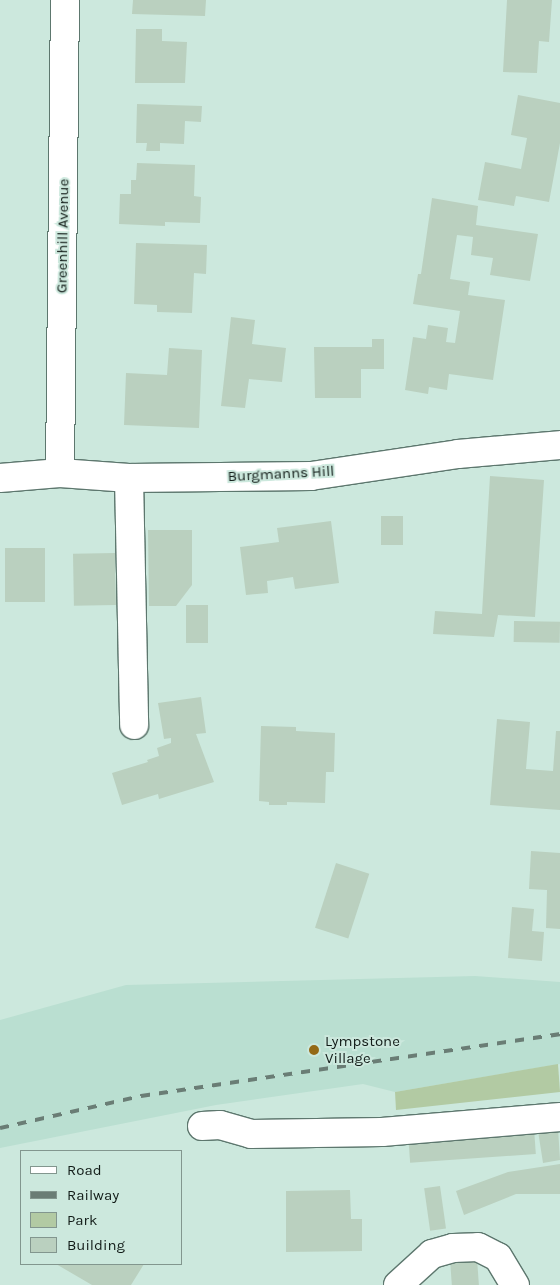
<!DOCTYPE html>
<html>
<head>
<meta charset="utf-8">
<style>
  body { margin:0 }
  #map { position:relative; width:560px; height:1285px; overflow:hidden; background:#cce8dd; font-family:Karla,sans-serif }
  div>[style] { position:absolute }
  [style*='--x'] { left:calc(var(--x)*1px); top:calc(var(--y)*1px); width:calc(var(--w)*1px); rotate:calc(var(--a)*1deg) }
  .built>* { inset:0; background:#badfd1 }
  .green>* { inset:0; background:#b2caa3 }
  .building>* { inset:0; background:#bad0bf; transform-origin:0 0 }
  .roads { filter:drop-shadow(1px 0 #5d776e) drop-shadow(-1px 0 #5d776e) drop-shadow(0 1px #5d776e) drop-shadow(0 -1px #5d776e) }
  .minor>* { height:28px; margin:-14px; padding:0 14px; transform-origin:14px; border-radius:14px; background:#fff }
  .rail>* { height:4px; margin-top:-2px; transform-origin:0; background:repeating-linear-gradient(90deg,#6a7d75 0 9px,transparent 0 18px) }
  .dots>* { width:14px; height:14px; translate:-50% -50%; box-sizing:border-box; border:2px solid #cce8dd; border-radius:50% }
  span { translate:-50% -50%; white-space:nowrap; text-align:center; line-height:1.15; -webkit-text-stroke:4px #cce8dd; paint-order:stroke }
  .street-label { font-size:15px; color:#121c18 }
  .poi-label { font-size:15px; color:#121c18 }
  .left { translate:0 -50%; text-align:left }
  .legend { position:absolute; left:20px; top:1150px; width:162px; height:115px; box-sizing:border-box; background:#cce8dd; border:1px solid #82968e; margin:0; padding:6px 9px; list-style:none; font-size:15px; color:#121c18 }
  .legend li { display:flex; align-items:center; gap:10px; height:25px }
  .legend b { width:25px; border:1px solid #82968e }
</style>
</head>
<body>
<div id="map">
  <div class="built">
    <div style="clip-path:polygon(475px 976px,560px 982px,560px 1064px,395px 1092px,363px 1084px,216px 1105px,0 1148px,0 1020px,126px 985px)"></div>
  </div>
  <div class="green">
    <div style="clip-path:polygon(558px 1064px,560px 1092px,396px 1110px,395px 1092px)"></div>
  </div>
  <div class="building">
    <div style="clip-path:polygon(133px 0,206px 0,205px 16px,132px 14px)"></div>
    <div style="clip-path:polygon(507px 0,552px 0,549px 42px,539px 41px,537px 73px,503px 72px)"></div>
    <div style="clip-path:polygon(136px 29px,162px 29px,162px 41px,187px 42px,185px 83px,135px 83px)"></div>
    <div style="clip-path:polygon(518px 95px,560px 103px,560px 143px,549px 202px,516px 196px,514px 206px,478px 200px,485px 162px,521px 169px,527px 138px,511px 135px)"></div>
    <div style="clip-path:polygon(137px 104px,202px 106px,201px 122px,185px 121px,184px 144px,160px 143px,160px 151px,146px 151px,147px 143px,136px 143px)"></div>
    <div style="clip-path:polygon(137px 163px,195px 165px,194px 196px,201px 197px,200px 223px,165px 222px,165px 226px,119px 224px,120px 194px,131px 194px,131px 180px,136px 180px)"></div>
    <div style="clip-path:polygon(432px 198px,478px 206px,476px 225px,538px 234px,530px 281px,490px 275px,493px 258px,471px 255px,473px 237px,457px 235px,450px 279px,470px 282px,468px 295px,505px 300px,493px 380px,449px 374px,447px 390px,429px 387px,428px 394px,405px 390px,413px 337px,426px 339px,428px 325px,448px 328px,446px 342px,455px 343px,460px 311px,413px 304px,418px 274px,421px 274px)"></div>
    <div style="clip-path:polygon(136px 243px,207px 245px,206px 274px,194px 273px,192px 313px,157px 312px,157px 305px,134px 304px)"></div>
    <div style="clip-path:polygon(231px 317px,255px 320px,252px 344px,286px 348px,282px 382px,249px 379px,245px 408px,221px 406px)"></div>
    <div style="clip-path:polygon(372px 339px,384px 339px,384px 369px,361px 369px,361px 398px,315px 398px,314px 347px,372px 347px)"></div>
    <div style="clip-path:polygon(169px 348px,202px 350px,199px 428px,124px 425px,126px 373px,167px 375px)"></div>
    <div style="clip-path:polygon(490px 476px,544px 480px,535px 617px,498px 615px,494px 637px,433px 634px,435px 611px,482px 614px)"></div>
    <div style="left:381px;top:516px;width:22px;height:29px"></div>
    <div style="clip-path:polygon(331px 521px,339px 583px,295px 589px,293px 577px,267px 581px,268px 593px,246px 595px,240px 547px,279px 542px,277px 528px)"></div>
    <div style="clip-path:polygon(148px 530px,192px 530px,192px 585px,176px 606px,149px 606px)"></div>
    <div style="left:5px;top:548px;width:40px;height:54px"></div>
    <div style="left:115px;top:553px;width:52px;height:42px;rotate:89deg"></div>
    <div style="left:186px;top:605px;width:22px;height:38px"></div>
    <div style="left:514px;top:621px;width:46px;height:21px;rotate:1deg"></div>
    <div style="clip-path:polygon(201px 697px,206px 733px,196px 734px,214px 782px,159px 799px,158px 794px,122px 805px,112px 773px,148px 762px,147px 760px,159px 756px,157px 748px,171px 743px,171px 738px,164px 739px,158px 703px)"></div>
    <div style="clip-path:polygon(497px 719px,530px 722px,526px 769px,553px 771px,556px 731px,560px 731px,560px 810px,490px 805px)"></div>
    <div style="clip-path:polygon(261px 726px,296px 727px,296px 731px,335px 733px,334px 772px,326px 772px,325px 803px,287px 802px,287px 805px,269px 805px,269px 802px,259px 801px)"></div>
    <div style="clip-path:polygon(531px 851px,560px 853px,560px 929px,546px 928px,547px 890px,529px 889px)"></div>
    <div style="left:336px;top:863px;width:35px;height:68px;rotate:18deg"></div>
    <div style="clip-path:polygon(512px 907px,534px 909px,532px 931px,544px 932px,542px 961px,508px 958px)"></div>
    <div style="left:534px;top:1128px;width:26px;height:126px;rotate:86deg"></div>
    <div style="clip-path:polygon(558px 1128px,560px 1160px,543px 1163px,538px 1131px)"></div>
    <div style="clip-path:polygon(560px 1164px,560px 1194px,516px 1194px,464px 1215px,456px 1191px,508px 1172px)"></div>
    <div style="left:440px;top:1186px;width:43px;height:16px;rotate:82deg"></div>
    <div style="clip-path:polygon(350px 1190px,351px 1219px,362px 1219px,362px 1251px,286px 1252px,286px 1191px)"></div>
    <div style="left:477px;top:1258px;width:27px;height:27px;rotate:86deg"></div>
    <div style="clip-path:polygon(56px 1264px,144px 1264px,131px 1285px,92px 1285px)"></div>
  </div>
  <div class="roads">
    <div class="minor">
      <div style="--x:60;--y:473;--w:473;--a:-89.4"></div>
      <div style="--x:0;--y:478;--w:60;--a:-4.8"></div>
      <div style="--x:60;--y:473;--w:69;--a:4.1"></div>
      <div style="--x:129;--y:478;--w:182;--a:-0.6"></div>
      <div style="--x:311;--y:476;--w:149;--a:-8.5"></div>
      <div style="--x:458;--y:454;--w:102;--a:-5"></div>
      <div style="--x:129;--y:478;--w:247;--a:88.8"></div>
      <div style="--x:202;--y:1126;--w:18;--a:-3"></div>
      <div style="--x:220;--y:1125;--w:32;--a:16"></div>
      <div style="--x:251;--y:1134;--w:131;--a:-0.9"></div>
      <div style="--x:382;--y:1132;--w:179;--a:-4.8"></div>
      <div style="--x:398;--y:1285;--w:46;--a:-42.4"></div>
      <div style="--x:432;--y:1254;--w:22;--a:-16"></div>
      <div style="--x:453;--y:1248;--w:25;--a:-2"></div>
      <div style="--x:478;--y:1247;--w:22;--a:27"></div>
      <div style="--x:498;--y:1257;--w:33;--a:59"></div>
    </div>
  </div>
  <div class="rail">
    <div style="--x:0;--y:1128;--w:145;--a:-12.8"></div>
    <div style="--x:141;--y:1096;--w:424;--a:-8.4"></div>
  </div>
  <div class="dots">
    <div style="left:314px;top:1050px;background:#946915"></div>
  </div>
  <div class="street-label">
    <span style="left:63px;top:236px;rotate:-89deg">Greenhill Avenue</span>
    <span style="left:281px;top:474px;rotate:-3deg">Burgmanns Hill</span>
  </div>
  <div class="poi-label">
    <span class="left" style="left:325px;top:1050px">Lympstone<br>Village</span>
  </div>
  <ul class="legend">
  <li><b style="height:6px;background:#fff"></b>Road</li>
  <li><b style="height:6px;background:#6a7d75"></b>Railway</li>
  <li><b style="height:14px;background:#b2caa3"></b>Park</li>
  <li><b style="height:14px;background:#bad0bf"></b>Building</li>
  </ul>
</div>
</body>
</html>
